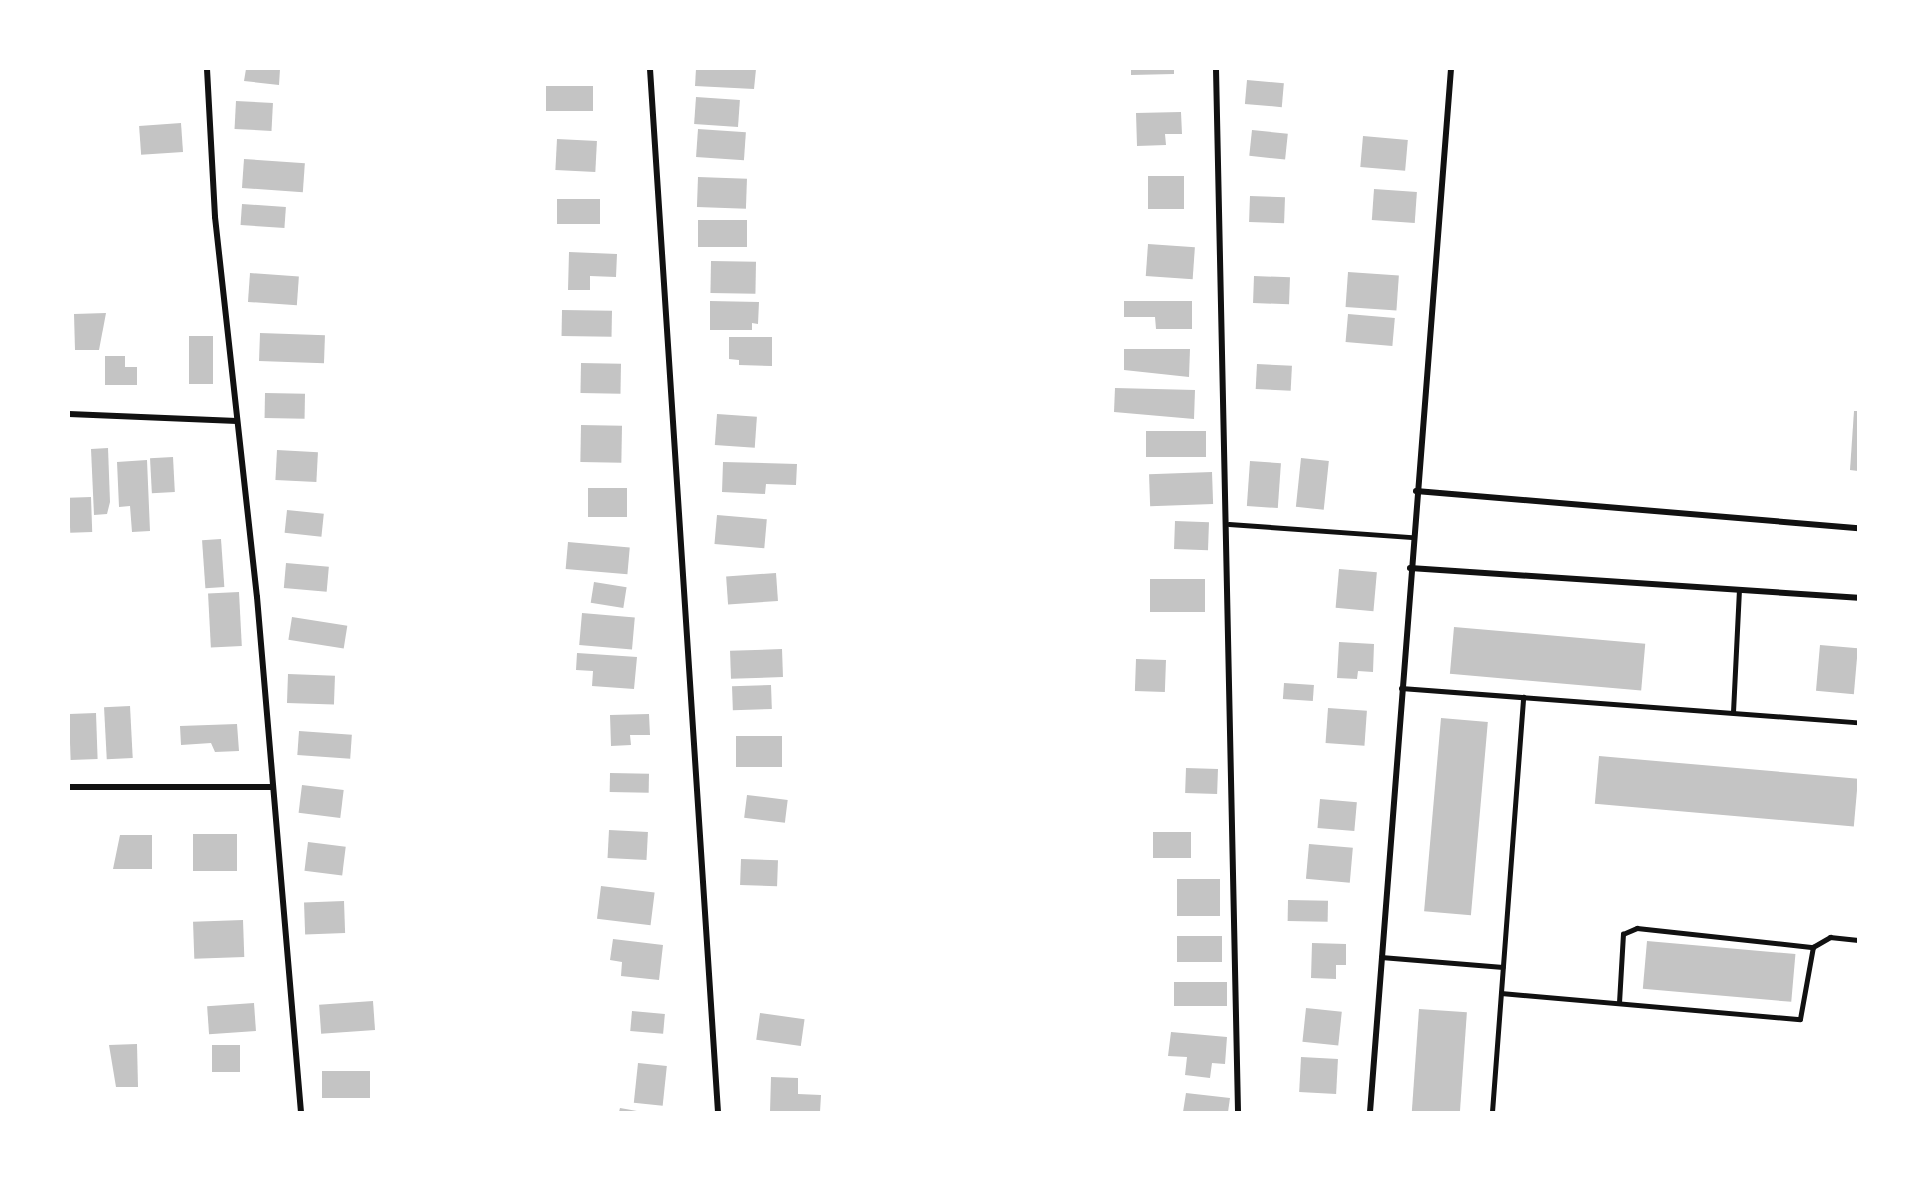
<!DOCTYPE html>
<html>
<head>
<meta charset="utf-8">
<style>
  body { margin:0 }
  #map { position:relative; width:1927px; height:1181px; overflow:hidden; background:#fff; font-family:"Source Sans 3",sans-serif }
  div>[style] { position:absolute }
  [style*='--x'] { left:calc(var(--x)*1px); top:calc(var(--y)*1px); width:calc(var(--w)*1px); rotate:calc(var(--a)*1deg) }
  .building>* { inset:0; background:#c4c4c4; transform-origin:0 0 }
  .service>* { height:4.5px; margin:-2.25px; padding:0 2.25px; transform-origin:2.25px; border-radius:2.25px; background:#111 }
  .minor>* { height:6px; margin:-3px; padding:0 3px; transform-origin:3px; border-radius:3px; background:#111 }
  span { translate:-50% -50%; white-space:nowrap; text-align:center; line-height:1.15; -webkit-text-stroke:5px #fff; paint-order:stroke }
  .frame { position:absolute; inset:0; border:70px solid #fff; pointer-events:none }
</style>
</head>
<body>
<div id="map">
  <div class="building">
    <div style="clip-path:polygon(246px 69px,280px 69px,279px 85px,244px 81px)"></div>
    <div style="clip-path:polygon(696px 69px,756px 69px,754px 89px,695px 86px)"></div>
    <div style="clip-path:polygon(1131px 69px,1174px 69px,1174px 74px,1131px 75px)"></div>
    <div style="left:1247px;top:80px;width:37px;height:24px;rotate:5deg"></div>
    <div style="left:546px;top:86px;width:47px;height:25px"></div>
    <div style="left:696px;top:97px;width:44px;height:27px;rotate:4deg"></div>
    <div style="left:236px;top:101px;width:37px;height:28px;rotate:3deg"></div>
    <div style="clip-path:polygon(1181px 112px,1182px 134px,1165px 134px,1166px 145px,1137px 146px,1136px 113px)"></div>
    <div style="left:181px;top:123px;width:29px;height:42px;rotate:86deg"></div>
    <div style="left:698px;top:129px;width:48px;height:28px;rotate:4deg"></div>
    <div style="left:1252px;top:130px;width:36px;height:26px;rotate:6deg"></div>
    <div style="left:1363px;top:136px;width:45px;height:31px;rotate:5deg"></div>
    <div style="left:557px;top:139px;width:40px;height:31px;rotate:3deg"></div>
    <div style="left:244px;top:159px;width:61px;height:29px;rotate:4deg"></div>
    <div style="left:1148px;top:176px;width:36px;height:33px"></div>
    <div style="left:698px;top:177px;width:49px;height:30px;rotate:2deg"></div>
    <div style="left:1374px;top:189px;width:43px;height:31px;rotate:4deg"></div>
    <div style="left:1250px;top:196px;width:35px;height:26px;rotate:2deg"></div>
    <div style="left:600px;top:199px;width:25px;height:43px;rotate:90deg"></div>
    <div style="left:242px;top:204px;width:44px;height:21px;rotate:4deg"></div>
    <div style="left:698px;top:220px;width:49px;height:27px"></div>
    <div style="left:1148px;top:244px;width:47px;height:32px;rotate:4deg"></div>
    <div style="clip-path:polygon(569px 252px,617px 254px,616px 277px,590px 276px,590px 290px,568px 290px)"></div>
    <div style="left:711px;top:261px;width:45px;height:32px;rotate:1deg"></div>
    <div style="left:1348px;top:272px;width:51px;height:35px;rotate:4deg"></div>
    <div style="left:250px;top:273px;width:49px;height:29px;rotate:4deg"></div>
    <div style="left:1254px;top:276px;width:36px;height:27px;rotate:2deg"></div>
    <div style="clip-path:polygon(710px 301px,759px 302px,758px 324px,752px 323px,752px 330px,710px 330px)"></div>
    <div style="clip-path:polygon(1124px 301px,1192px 301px,1192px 329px,1156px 329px,1155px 317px,1124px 317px)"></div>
    <div style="left:562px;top:310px;width:50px;height:26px;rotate:1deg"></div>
    <div style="clip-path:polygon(106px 313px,99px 350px,75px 350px,74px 314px)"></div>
    <div style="left:1348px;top:314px;width:47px;height:28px;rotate:5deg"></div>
    <div style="left:260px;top:333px;width:65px;height:28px;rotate:2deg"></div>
    <div style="left:189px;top:336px;width:24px;height:48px"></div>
    <div style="clip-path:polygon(729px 337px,772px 337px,772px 366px,739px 365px,739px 360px,729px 359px)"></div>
    <div style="clip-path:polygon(1124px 349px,1190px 349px,1189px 377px,1124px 370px)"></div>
    <div style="clip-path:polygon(105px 356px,125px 356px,125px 367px,137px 367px,137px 385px,105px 385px)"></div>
    <div style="left:581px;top:363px;width:40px;height:30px;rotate:1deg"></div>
    <div style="left:1257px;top:364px;width:35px;height:25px;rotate:3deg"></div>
    <div style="clip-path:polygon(1115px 388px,1195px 390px,1194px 419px,1114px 412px)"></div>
    <div style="left:265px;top:393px;width:40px;height:25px;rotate:1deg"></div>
    <div style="clip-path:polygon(1854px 411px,1858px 411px,1858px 471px,1850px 470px)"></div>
    <div style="left:717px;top:414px;width:40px;height:31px;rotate:4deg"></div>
    <div style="left:581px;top:425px;width:41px;height:37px;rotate:1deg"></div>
    <div style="left:1146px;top:431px;width:60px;height:26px"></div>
    <div style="clip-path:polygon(108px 448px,110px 502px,107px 514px,94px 515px,91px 449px)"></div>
    <div style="left:277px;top:450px;width:41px;height:30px;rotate:3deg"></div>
    <div style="left:173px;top:457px;width:35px;height:23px;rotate:87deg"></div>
    <div style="left:1301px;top:458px;width:28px;height:49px;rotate:6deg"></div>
    <div style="clip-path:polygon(147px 460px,150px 531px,132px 532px,130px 506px,119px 507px,117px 462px)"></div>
    <div style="left:1250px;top:461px;width:31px;height:45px;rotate:4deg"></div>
    <div style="clip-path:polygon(723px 462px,797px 464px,796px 485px,766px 484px,765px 494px,722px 492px)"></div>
    <div style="left:1212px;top:472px;width:32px;height:63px;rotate:88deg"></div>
    <div style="left:588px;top:488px;width:39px;height:29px"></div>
    <div style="left:91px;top:497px;width:35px;height:22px;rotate:88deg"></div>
    <div style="left:287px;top:510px;width:37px;height:23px;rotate:6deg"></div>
    <div style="left:717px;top:515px;width:50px;height:29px;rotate:5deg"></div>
    <div style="left:1175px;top:521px;width:34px;height:28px;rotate:2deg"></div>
    <div style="left:221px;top:539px;width:48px;height:19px;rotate:86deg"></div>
    <div style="left:568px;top:542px;width:62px;height:27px;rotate:5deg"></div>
    <div style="left:286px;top:563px;width:43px;height:25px;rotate:5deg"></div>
    <div style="left:1339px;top:569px;width:38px;height:39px;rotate:5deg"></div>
    <div style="left:776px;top:573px;width:28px;height:50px;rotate:86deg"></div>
    <div style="left:1150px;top:579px;width:55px;height:33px"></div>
    <div style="left:594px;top:582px;width:33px;height:21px;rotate:9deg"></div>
    <div style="left:239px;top:592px;width:54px;height:31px;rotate:87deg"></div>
    <div style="left:582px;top:613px;width:53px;height:32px;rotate:5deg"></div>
    <div style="left:292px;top:617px;width:56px;height:23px;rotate:9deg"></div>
    <div style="left:1454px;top:627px;width:192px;height:47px;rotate:5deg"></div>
    <div style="clip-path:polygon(1339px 642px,1374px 644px,1373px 672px,1358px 671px,1357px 679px,1337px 678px)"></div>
    <div style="left:1820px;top:645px;width:38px;height:46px;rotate:5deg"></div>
    <div style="left:782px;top:649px;width:28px;height:52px;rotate:88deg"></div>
    <div style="clip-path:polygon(577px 653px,637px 657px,634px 689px,592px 686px,593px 671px,576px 670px)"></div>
    <div style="left:1136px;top:659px;width:30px;height:32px;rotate:2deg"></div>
    <div style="left:288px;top:674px;width:47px;height:29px;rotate:2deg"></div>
    <div style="left:1284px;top:683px;width:30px;height:16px;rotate:4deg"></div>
    <div style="left:771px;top:685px;width:24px;height:39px;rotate:88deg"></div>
    <div style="left:130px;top:706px;width:52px;height:26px;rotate:87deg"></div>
    <div style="left:1328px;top:708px;width:39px;height:35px;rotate:4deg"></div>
    <div style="left:96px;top:713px;width:46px;height:27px;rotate:88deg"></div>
    <div style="clip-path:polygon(649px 714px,650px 735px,630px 735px,631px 745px,611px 746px,610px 715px)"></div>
    <div style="left:1441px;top:718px;width:47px;height:194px;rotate:5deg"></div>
    <div style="clip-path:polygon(237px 724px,239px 751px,215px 752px,211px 743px,181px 745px,180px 726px)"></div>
    <div style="left:299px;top:731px;width:53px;height:24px;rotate:4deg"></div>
    <div style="left:736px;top:736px;width:46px;height:31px"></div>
    <div style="left:1599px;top:756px;width:260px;height:48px;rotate:5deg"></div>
    <div style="left:1186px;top:768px;width:32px;height:25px;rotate:2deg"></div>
    <div style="left:610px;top:773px;width:39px;height:19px;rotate:1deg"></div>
    <div style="left:302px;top:785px;width:42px;height:28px;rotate:7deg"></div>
    <div style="left:747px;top:795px;width:41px;height:23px;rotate:7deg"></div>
    <div style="left:1320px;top:799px;width:37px;height:29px;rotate:5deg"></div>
    <div style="left:609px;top:830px;width:39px;height:28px;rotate:3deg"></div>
    <div style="left:1153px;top:832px;width:38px;height:26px"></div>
    <div style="left:237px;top:834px;width:37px;height:44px;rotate:90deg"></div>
    <div style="clip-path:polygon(120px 835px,152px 835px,152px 869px,113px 869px)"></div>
    <div style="left:308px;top:842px;width:38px;height:29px;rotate:7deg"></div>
    <div style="left:1309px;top:844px;width:44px;height:35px;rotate:5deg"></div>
    <div style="left:741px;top:859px;width:37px;height:26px;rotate:2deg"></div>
    <div style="left:1177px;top:879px;width:43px;height:37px"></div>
    <div style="left:601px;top:886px;width:54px;height:33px;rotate:7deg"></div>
    <div style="left:1288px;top:900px;width:40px;height:21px;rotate:1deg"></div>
    <div style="left:344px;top:901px;width:32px;height:40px;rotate:88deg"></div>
    <div style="left:243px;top:920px;width:37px;height:50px;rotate:88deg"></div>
    <div style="left:1177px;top:936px;width:45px;height:26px"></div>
    <div style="clip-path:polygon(613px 939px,663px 945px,659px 980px,621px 976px,622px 962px,610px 960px)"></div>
    <div style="left:1647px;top:941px;width:149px;height:48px;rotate:5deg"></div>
    <div style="clip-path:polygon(1312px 943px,1346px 944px,1346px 965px,1336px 965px,1336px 979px,1311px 978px)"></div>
    <div style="left:1174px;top:982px;width:53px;height:24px"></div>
    <div style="left:373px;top:1001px;width:29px;height:54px;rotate:86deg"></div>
    <div style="left:254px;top:1003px;width:28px;height:47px;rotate:86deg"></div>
    <div style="left:1306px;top:1008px;width:36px;height:34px;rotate:6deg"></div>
    <div style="left:1419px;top:1009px;width:48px;height:103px;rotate:4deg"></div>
    <div style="left:632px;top:1011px;width:33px;height:20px;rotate:5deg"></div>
    <div style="left:760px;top:1013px;width:45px;height:27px;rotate:8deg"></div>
    <div style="clip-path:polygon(1171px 1032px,1227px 1037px,1225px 1064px,1212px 1063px,1210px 1078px,1185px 1075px,1187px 1057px,1168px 1056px)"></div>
    <div style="clip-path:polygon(137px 1044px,138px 1087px,116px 1087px,109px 1045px)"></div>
    <div style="left:212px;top:1045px;width:28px;height:27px"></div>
    <div style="left:1301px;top:1057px;width:37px;height:35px;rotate:3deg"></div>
    <div style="left:638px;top:1063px;width:29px;height:40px;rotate:6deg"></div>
    <div style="left:370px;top:1071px;width:27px;height:48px;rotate:90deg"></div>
    <div style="clip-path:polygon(771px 1077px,798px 1078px,798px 1094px,821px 1095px,820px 1112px,770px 1112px)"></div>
    <div style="clip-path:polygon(1186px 1093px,1230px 1098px,1228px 1112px,1183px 1112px)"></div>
    <div style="clip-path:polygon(620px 1108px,637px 1111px,637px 1112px,619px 1112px)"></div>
  </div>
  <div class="service">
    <div style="--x:1229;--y:524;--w:183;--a:4.1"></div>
    <div style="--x:1401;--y:688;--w:458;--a:4.3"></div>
    <div style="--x:1733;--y:712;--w:122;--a:-87.2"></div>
    <div style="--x:1381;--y:957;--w:122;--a:4.7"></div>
    <div style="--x:1501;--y:993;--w:300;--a:5"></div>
    <div style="--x:1800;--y:1019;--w:73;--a:-79.8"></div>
    <div style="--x:1813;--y:947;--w:20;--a:-30"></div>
    <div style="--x:1830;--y:937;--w:28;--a:6"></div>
    <div style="--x:1619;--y:1003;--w:69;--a:-86.7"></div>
    <div style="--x:1623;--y:934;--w:15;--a:-23"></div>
    <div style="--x:1637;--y:928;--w:177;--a:6.2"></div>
    <div style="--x:1492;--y:1112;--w:416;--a:-85.7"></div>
  </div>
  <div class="minor">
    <div style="--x:207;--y:69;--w:148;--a:86.9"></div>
    <div style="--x:215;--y:217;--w:382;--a:83.7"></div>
    <div style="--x:257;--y:597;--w:517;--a:85.12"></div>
    <div style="--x:650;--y:69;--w:1045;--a:86.27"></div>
    <div style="--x:1216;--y:69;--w:1043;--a:88.79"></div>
    <div style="--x:69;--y:414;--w:168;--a:2.4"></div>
    <div style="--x:1416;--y:491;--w:444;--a:4.8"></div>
    <div style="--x:1410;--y:568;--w:449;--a:3.8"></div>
    <div style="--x:69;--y:787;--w:203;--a:0"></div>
    <div style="--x:1370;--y:1112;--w:1046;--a:-85.56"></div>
  </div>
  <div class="frame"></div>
</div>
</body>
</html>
